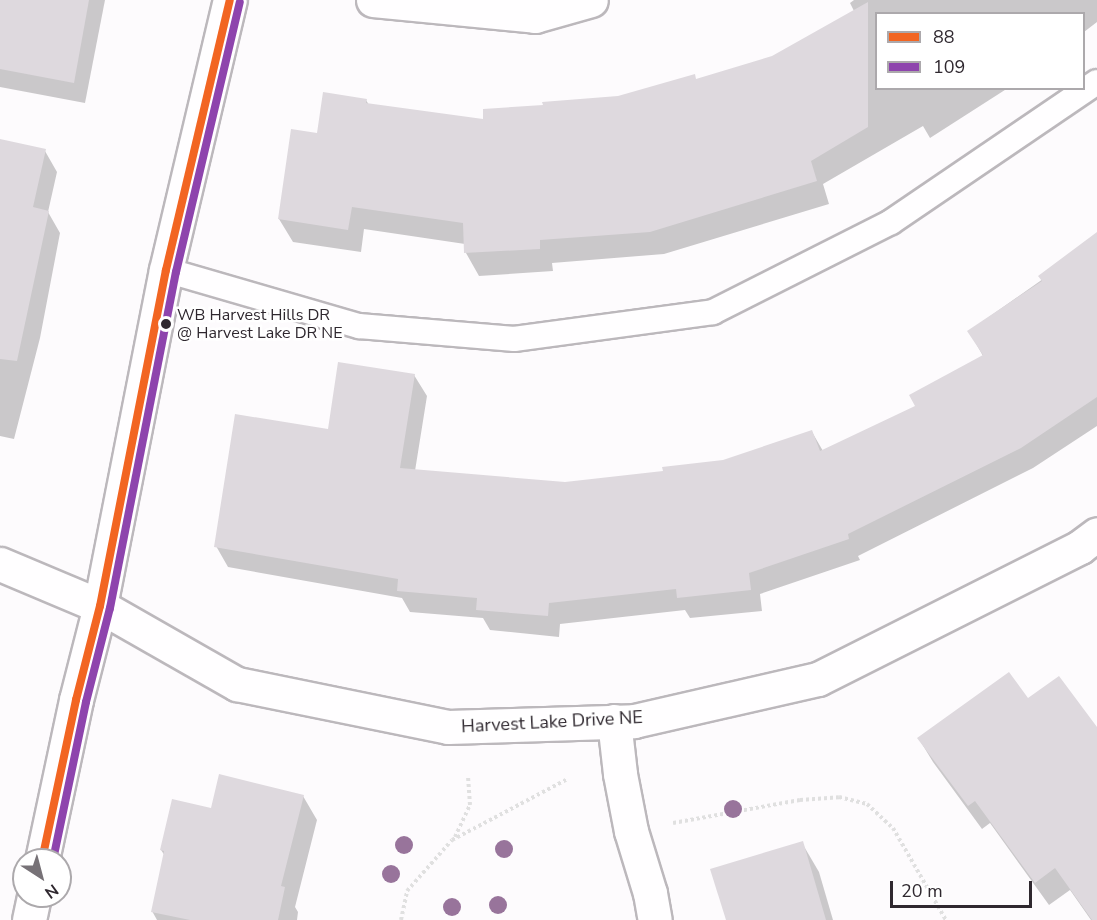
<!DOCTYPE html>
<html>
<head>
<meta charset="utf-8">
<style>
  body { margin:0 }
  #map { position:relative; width:1097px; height:920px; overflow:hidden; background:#fdfbfd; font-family:"Nunito Sans",sans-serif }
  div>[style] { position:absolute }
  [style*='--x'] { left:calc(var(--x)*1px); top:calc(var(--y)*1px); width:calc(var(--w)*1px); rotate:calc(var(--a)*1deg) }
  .shadow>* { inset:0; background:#0003 }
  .building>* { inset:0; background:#ded9de }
  .path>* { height:4px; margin-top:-2px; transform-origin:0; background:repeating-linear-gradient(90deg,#e0e0e0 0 3px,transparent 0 6px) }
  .roads { filter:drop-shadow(2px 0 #bcb8bc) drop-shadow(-2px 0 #bcb8bc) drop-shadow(0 2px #bcb8bc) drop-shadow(0 -2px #bcb8bc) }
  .lane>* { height:24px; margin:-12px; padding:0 12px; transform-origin:12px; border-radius:12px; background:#fffeff }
  .street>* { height:33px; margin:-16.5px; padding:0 16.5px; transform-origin:16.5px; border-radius:16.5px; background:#fffeff }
  .secondary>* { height:33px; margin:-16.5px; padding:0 16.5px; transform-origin:16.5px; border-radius:16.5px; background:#fffeff }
  .bus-1>* { height:8px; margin:-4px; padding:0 4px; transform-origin:4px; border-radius:4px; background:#f26522 }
  .bus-2>* { height:8px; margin:-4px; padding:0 4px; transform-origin:4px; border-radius:4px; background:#8e44ad }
  .trees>* { width:18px; height:18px; margin:-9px; border-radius:50%; background:#98749b }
  .dots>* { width:16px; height:16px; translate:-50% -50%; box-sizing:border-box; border:3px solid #fff; border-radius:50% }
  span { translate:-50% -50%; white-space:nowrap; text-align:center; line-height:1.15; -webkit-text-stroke:5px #fff; paint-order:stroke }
  .bus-label { font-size:16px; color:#2f282f }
  .left { translate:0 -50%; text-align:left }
  .street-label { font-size:18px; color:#2f282f }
  .legend { position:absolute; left:875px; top:12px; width:210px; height:78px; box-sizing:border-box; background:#fff; border:2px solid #aca9ac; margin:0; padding:8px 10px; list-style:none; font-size:18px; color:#2f282f }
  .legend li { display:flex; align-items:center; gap:12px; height:30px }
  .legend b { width:30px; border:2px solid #aca9ac }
  .north { position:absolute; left:12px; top:848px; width:60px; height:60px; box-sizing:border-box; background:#fff; border:2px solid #aca9ac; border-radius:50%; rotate:144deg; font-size:16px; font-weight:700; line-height:24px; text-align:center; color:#2f282f }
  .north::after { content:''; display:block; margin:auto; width:21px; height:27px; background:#777277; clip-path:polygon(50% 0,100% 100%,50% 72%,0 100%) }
  .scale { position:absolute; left:890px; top:881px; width:142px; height:27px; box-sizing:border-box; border:3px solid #2f282f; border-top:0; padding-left:8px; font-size:18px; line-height:21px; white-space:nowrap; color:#2f282f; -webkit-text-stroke:4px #fff; paint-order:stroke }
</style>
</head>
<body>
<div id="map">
  <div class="shadow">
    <div style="clip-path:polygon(0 0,105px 0,85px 103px,0 87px)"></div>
    <div style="clip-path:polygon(854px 0,1097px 0,1097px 22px,1084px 32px,1084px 14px,876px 14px,876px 88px,1008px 88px,930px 138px,923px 126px,823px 184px,829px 204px,664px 254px,552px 263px,553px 271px,479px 276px,466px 253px,465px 244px,364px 229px,361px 252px,293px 242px,279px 219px,319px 135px,366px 100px,369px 105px,485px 121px,544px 107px,618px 97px,696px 80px,773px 57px,854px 11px,850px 3px)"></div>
    <div style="clip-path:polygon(0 140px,45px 151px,57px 172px,48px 212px,60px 233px,40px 338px,14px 439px,0 436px)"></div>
    <div style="clip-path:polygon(1097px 241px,1097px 426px,1033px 468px,858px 556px,860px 560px,760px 594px,762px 611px,690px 618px,685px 610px,560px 624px,559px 637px,490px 630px,483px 618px,410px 612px,402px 598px,228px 567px,216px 546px,329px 431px,414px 375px,427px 396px,415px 471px,565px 483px,664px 472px,723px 461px,812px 432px,823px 451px,917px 407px,983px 356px,969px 331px)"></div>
    <div style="clip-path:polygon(1028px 700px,1097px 734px,1097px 920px,1091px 920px,1070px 890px,1049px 905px,990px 823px,982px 829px,933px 762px,919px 739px)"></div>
    <div style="clip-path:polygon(303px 796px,317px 820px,295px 907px,298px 912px,297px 920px,157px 920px,152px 911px,165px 856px,161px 850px,212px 810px)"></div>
    <div style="clip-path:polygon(802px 843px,819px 872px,833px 920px,727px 920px)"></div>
  </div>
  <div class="building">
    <div style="clip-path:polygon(0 0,89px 0,74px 83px,0 69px)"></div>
    <div style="clip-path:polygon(868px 2px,868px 127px,811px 161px,817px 181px,650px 232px,540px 240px,540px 249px,464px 253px,463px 223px,352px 207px,348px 230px,278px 219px,291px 129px,317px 133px,323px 92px,367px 99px,366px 103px,483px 119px,483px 109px,543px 105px,542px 102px,618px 96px,695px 74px,696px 79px,772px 56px)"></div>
    <div style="clip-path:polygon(0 139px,46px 149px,33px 207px,49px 211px,17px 361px,0 359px)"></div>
    <div style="clip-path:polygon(1097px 232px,1097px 397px,1021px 448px,848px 534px,849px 539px,749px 573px,751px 590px,677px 598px,676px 589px,549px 603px,548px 616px,476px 610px,477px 598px,397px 591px,398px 579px,214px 547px,235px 414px,328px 429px,338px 362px,415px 374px,400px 468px,565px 482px,663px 471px,662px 467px,723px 460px,812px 430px,820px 451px,915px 406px,909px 395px,983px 355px,967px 331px,1042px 281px,1038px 276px)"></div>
    <div style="clip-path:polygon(1009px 672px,1028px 698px,1059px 676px,1097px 727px,1097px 920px,1092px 920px,1055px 868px,1035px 883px,975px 801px,968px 806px,917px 738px)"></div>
    <div style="clip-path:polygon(219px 774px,304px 795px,281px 886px,285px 887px,278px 920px,190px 920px,151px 912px,164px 851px,160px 850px,172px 799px,211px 808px)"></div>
    <div style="clip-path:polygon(803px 841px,826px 920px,726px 920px,710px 869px)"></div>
  </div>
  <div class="path">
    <div style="--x:673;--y:823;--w:129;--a:-10.3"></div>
    <div style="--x:800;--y:800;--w:39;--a:-4"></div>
    <div style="--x:839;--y:797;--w:29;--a:14"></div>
    <div style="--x:867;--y:804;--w:35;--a:43"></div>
    <div style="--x:893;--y:828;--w:106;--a:60.1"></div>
    <div style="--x:455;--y:837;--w:35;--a:-65"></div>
    <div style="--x:470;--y:805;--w:29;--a:-94"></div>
    <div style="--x:401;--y:920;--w:30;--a:-78"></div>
    <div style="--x:407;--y:891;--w:68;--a:-48.6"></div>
    <div style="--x:452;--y:840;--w:129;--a:-27.8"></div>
  </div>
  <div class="roads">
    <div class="lane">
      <div style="--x:166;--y:270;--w:201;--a:16.2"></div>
      <div style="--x:359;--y:326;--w:156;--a:4.8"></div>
      <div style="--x:514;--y:339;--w:201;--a:-7.7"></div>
      <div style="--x:713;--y:312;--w:199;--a:-26.8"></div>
      <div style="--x:891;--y:222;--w:249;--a:-34.2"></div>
    </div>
    <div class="street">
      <div style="--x:373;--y:0;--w:163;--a:5.6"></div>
      <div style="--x:535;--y:16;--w:58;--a:-15.9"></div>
      <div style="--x:0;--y:564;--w:108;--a:22.8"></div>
      <div style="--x:100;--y:606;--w:158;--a:29.7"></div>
      <div style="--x:237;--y:684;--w:215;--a:11.5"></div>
      <div style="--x:448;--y:727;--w:186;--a:-1.8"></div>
      <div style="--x:634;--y:721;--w:189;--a:-12.9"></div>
      <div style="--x:818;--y:679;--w:293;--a:-26.7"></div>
      <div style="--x:1080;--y:547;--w:21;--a:-37"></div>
      <div style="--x:614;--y:721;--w:53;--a:83.5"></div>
      <div style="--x:620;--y:774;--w:58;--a:79.1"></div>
      <div style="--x:631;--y:831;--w:65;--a:73"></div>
      <div style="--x:650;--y:893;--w:27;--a:80"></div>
    </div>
    <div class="secondary">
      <div style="--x:42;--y:860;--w:164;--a:-78"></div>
      <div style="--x:76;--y:700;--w:97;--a:-75.7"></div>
      <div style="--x:100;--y:606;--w:342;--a:-78.9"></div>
      <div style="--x:166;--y:270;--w:277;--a:-76.7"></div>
      <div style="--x:29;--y:920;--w:25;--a:-78"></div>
    </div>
  </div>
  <div class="bus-1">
    <div style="--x:42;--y:860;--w:164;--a:-78"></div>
    <div style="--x:76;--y:700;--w:97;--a:-75.7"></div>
    <div style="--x:100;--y:606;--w:342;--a:-78.9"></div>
    <div style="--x:166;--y:270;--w:277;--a:-76.7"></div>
  </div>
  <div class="bus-2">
    <div style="--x:53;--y:860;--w:161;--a:-78.2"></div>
    <div style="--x:86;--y:702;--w:97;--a:-75.7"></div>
    <div style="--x:110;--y:608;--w:342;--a:-78.9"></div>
    <div style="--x:176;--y:272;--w:277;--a:-76.7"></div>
  </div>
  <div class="trees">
    <div style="left:733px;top:809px"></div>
    <div style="left:404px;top:845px"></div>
    <div style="left:504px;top:849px"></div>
    <div style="left:391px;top:874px"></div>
    <div style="left:498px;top:905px"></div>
    <div style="left:452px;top:907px"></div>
  </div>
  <div class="dots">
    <div style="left:166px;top:324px;background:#2f282f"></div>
  </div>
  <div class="bus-label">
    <span class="left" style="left:177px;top:324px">WB Harvest Hills DR<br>@ Harvest Lake DR NE</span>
  </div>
  <div class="street-label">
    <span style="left:552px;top:722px;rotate:-3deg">Harvest Lake Drive NE</span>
  </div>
  <ul class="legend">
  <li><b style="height:8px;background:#f26522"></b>88</li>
  <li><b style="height:8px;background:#8e44ad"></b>109</li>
  </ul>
  <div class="north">N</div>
  <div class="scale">20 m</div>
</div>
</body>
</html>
